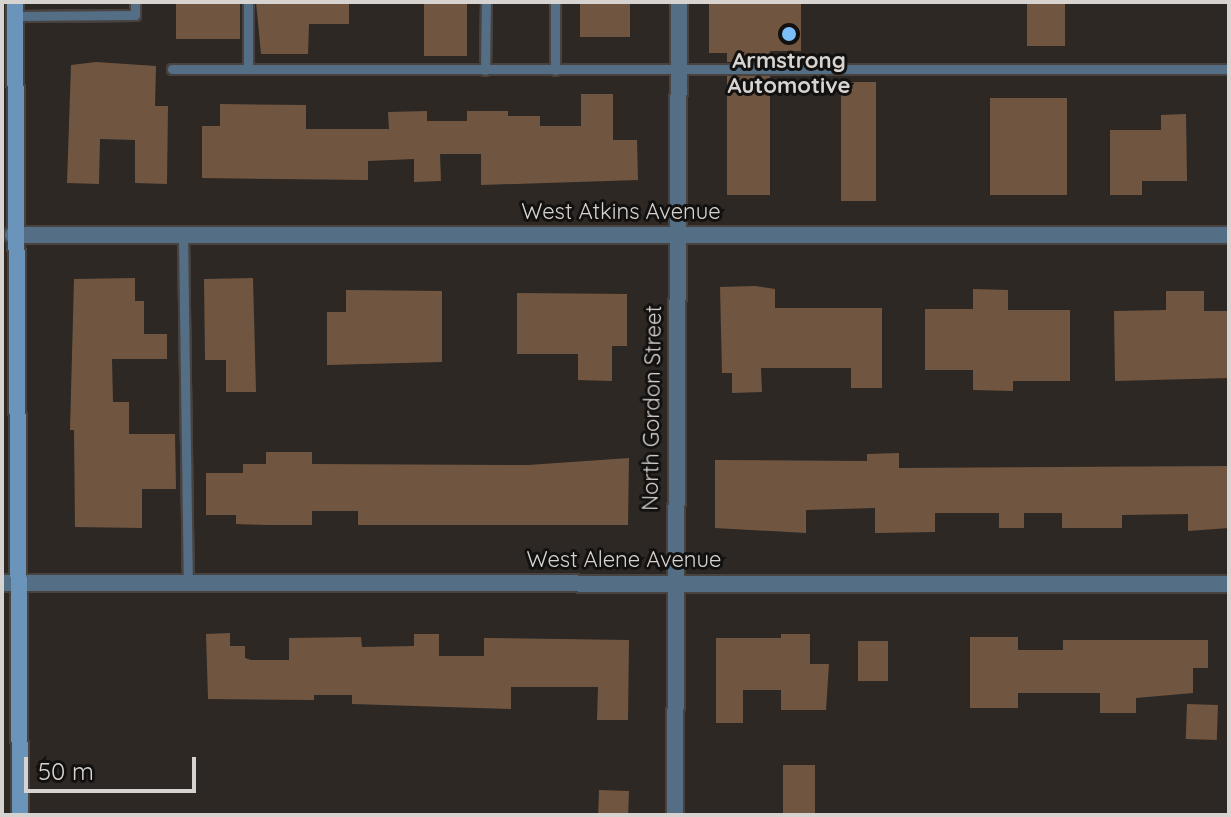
<!DOCTYPE html>
<html>
<head>
<meta charset="utf-8">
<style>
  body { margin:0 }
  #map { position:relative; width:1231px; height:817px; overflow:hidden; background:#2d2824; font-family:Quicksand,sans-serif }
  div>[style] { position:absolute }
  [style*='--x'] { left:calc(var(--x)*1px); top:calc(var(--y)*1px); width:calc(var(--w)*1px); rotate:calc(var(--a)*1deg) }
  .building>* { inset:0; background:#705641; transform-origin:0 0 }
  .roads { filter:drop-shadow(2px 0 #484340) drop-shadow(-2px 0 #484340) drop-shadow(0 2px #484340) drop-shadow(0 -2px #484340) }
  .lane>* { height:9px; margin:-4.5px; padding:0 4.5px; transform-origin:4.5px; border-radius:4.5px; background:#546e85 }
  .street>* { height:16px; margin:-8px; padding:0 8px; transform-origin:8px; border-radius:8px; background:#546e85 }
  .secondary>* { height:16px; margin:-8px; padding:0 8px; transform-origin:8px; border-radius:8px; background:#6b94ba }
  .dots>* { width:22px; height:22px; translate:-50% -50%; box-sizing:border-box; border:4px solid #131110; border-radius:50% }
  span { translate:-50% -50%; white-space:nowrap; text-align:center; line-height:1.15; -webkit-text-stroke:6px #131110; paint-order:stroke }
  .poi-label { font-size:22px; color:#d7d3d1; font-weight:700 }
  .street-label { font-size:22px; color:#d7d3d1 }
  .frame { position:absolute; inset:0; border:4px solid #d7d3d1; pointer-events:none }
  .scale { position:absolute; left:24px; top:757px; width:172px; height:36px; box-sizing:border-box; border:4px solid #d7d3d1; border-top:0; padding-left:10px; font-size:24px; line-height:28px; white-space:nowrap; color:#d7d3d1; -webkit-text-stroke:6px #131110; paint-order:stroke }
</style>
</head>
<body>
<div id="map">
  <div class="building">
    <div style="left:176px;top:2px;width:64px;height:37px"></div>
    <div style="clip-path:polygon(256px 2px,349px 2px,349px 24px,309px 24px,308px 54px,261px 54px)"></div>
    <div style="left:424px;top:2px;width:43px;height:54px"></div>
    <div style="left:580px;top:2px;width:50px;height:35px"></div>
    <div style="clip-path:polygon(709px 2px,801px 2px,801px 51px,770px 51px,770px 62px,727px 62px,727px 53px,709px 53px)"></div>
    <div style="left:1027px;top:2px;width:38px;height:44px"></div>
    <div style="clip-path:polygon(96px 62px,156px 66px,155px 106px,168px 106px,167px 184px,135px 183px,135px 140px,100px 139px,99px 184px,67px 183px,71px 65px)"></div>
    <div style="left:727px;top:76px;width:43px;height:119px"></div>
    <div style="left:841px;top:82px;width:35px;height:119px"></div>
    <div style="clip-path:polygon(581px 94px,613px 94px,613px 140px,637px 140px,638px 180px,481px 185px,481px 154px,440px 154px,441px 181px,414px 182px,414px 159px,368px 161px,368px 180px,202px 178px,202px 126px,220px 126px,220px 104px,306px 105px,306px 129px,389px 129px,388px 112px,427px 111px,427px 121px,467px 121px,467px 111px,508px 111px,508px 116px,540px 116px,540px 126px,581px 126px)"></div>
    <div style="left:990px;top:98px;width:77px;height:97px"></div>
    <div style="clip-path:polygon(1186px 114px,1187px 181px,1142px 181px,1142px 195px,1110px 195px,1110px 130px,1161px 130px,1161px 115px)"></div>
    <div style="clip-path:polygon(135px 278px,135px 301px,144px 301px,144px 334px,167px 334px,167px 359px,112px 359px,113px 402px,129px 402px,129px 434px,175px 434px,176px 489px,142px 489px,142px 528px,75px 527px,74px 430px,70px 430px,74px 279px)"></div>
    <div style="clip-path:polygon(253px 278px,256px 392px,226px 392px,226px 360px,205px 360px,204px 279px)"></div>
    <div style="clip-path:polygon(755px 286px,775px 289px,775px 308px,882px 308px,882px 388px,851px 388px,851px 368px,761px 368px,762px 392px,732px 393px,732px 373px,722px 373px,720px 287px)"></div>
    <div style="clip-path:polygon(973px 289px,1008px 290px,1008px 310px,1070px 310px,1070px 381px,1013px 381px,1013px 391px,973px 390px,973px 370px,925px 370px,925px 309px,973px 309px)"></div>
    <div style="clip-path:polygon(346px 290px,442px 291px,442px 362px,327px 365px,327px 312px,346px 312px)"></div>
    <div style="clip-path:polygon(1166px 291px,1204px 291px,1204px 311px,1229px 311px,1229px 378px,1115px 381px,1114px 311px,1166px 310px)"></div>
    <div style="clip-path:polygon(517px 293px,627px 294px,627px 346px,612px 346px,612px 381px,578px 380px,578px 354px,517px 354px)"></div>
    <div style="clip-path:polygon(266px 452px,312px 452px,312px 464px,528px 465px,629px 458px,628px 525px,358px 525px,358px 511px,312px 511px,312px 525px,266px 525px,236px 524px,236px 515px,206px 515px,206px 473px,243px 473px,243px 464px,266px 464px)"></div>
    <div style="clip-path:polygon(899px 453px,899px 468px,1229px 466px,1229px 528px,1188px 531px,1188px 514px,1122px 515px,1122px 528px,1062px 528px,1062px 513px,1024px 513px,1024px 528px,999px 528px,999px 513px,935px 513px,935px 532px,875px 533px,875px 508px,806px 510px,806px 533px,715px 528px,715px 460px,867px 461px,867px 454px)"></div>
    <div style="clip-path:polygon(230px 633px,230px 646px,245px 646px,245px 658px,251px 660px,289px 660px,289px 638px,361px 637px,362px 647px,414px 646px,414px 634px,439px 634px,439px 656px,484px 656px,484px 638px,629px 640px,628px 720px,597px 720px,598px 687px,511px 687px,511px 709px,352px 704px,352px 695px,314px 695px,314px 700px,208px 699px,206px 634px)"></div>
    <div style="clip-path:polygon(781px 634px,810px 634px,810px 664px,829px 664px,826px 710px,781px 710px,781px 690px,743px 690px,743px 723px,716px 723px,716px 638px,781px 638px)"></div>
    <div style="clip-path:polygon(970px 637px,1018px 637px,1018px 650px,1063px 650px,1063px 640px,1208px 640px,1208px 668px,1193px 668px,1193px 693px,1136px 698px,1136px 713px,1100px 713px,1100px 693px,1018px 693px,1018px 708px,970px 708px)"></div>
    <div style="left:858px;top:641px;width:30px;height:40px"></div>
    <div style="left:1187px;top:704px;width:31px;height:35px;rotate:2deg"></div>
    <div style="left:783px;top:765px;width:32px;height:50px"></div>
    <div style="left:599px;top:790px;width:30px;height:25px;rotate:2deg"></div>
  </div>
  <div class="roads">
    <div class="lane">
      <div style="--x:555;--y:2;--w:68;--a:90"></div>
      <div style="--x:15;--y:16;--w:120;--a:-0.5"></div>
      <div style="--x:135;--y:15;--w:13;--a:-90"></div>
      <div style="--x:172;--y:69;--w:1057;--a:0"></div>
      <div style="--x:248;--y:69;--w:67;--a:-90"></div>
      <div style="--x:485;--y:70;--w:68;--a:-89.2"></div>
      <div style="--x:183;--y:235;--w:347;--a:89.2"></div>
    </div>
    <div class="street">
      <div style="--x:13;--y:235;--w:1216;--a:0"></div>
      <div style="--x:2;--y:583;--w:1227;--a:0.05"></div>
      <div style="--x:675;--y:815;--w:813;--a:-89.72"></div>
    </div>
    <div class="secondary">
      <div style="--x:15;--y:2;--w:813;--a:89.65"></div>
    </div>
  </div>
  <div class="dots">
    <div style="left:789px;top:34px;background:#7cbef9"></div>
  </div>
  <div class="poi-label">
    <span style="left:789px;top:73px">Armstrong<br>Automotive</span>
  </div>
  <div class="street-label">
    <span style="left:621px;top:212px">West Atkins Avenue</span>
    <span style="left:652px;top:408px;rotate:-89deg">North Gordon Street</span>
    <span style="left:624px;top:560px">West Alene Avenue</span>
  </div>
  <div class="frame"></div>
  <div class="scale">50 m</div>
</div>
</body>
</html>
